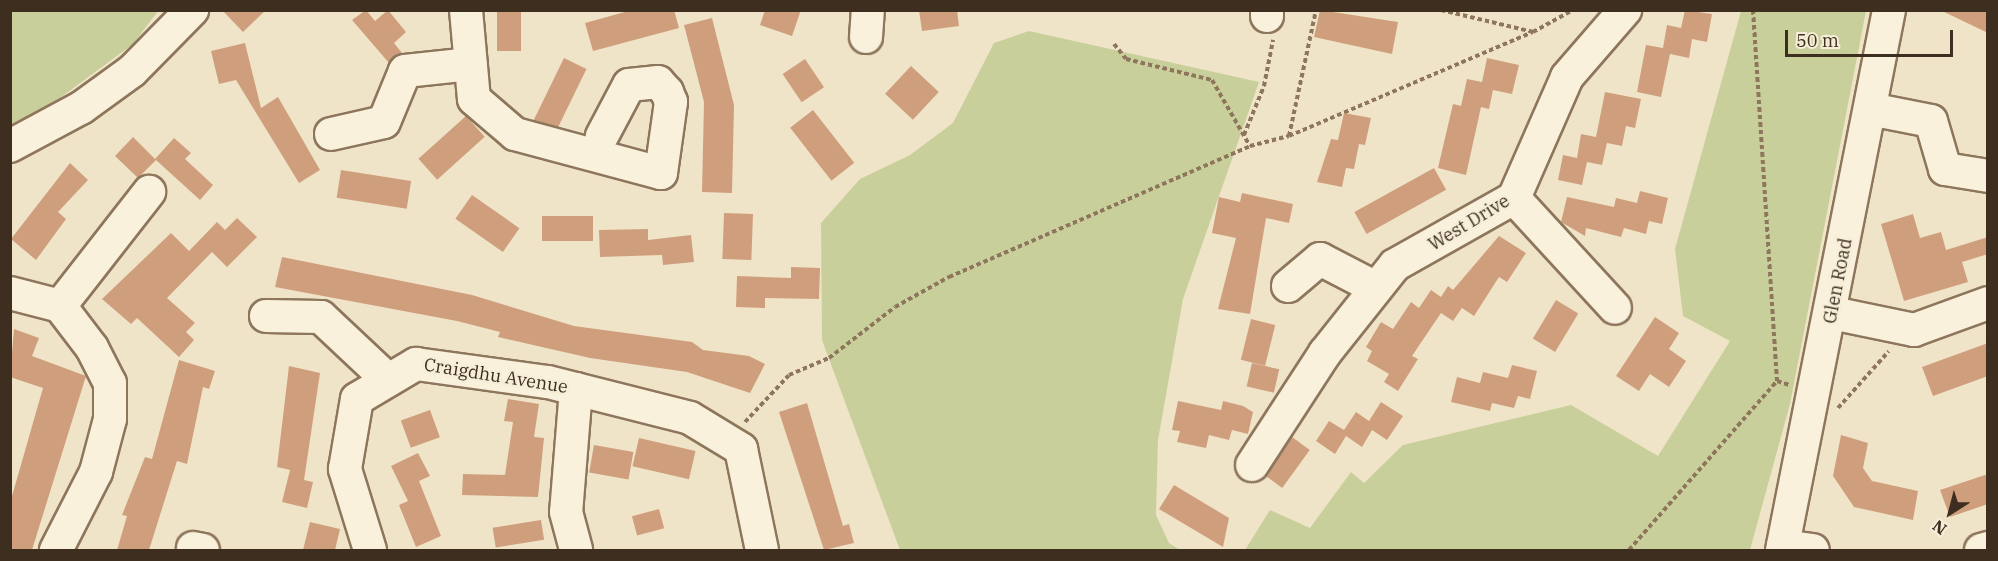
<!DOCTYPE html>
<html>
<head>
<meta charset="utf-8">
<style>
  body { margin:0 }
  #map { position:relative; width:1998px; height:561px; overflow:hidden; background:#f0e4c8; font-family:"IBM Plex Serif",serif }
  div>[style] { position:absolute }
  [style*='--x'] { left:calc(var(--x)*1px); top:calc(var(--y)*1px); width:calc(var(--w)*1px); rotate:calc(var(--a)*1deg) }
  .green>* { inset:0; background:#c9cf9b }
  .building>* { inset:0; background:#cf9f7d; transform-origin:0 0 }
  .path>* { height:4px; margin-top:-2px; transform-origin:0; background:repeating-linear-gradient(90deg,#8d765c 0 4.5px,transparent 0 7.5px) }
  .roads { filter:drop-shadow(2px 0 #8d765c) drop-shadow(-2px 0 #8d765c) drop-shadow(0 2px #8d765c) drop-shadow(0 -2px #8d765c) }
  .minor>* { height:32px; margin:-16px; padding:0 16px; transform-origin:16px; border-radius:16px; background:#faf1dc }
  span { translate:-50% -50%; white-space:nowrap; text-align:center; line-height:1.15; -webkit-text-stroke:5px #f7eed8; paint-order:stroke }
  .street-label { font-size:18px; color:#3d2e20 }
  .frame { position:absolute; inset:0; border:12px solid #3d2e20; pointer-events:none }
  .north { position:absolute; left:1920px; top:483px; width:60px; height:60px; -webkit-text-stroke:4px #f7eed8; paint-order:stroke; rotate:216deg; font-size:16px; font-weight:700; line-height:24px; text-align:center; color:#3d2e20 }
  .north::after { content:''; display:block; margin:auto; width:21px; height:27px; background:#3d2e20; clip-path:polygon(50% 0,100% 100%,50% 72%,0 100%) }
  .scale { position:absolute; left:1785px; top:30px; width:168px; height:27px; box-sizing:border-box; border:3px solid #3d2e20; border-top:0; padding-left:8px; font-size:18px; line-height:21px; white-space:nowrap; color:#3d2e20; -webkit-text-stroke:4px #f7eed8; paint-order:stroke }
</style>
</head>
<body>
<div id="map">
  <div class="green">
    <div style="clip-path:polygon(10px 11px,11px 10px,158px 11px,133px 44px,49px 106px,11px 124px)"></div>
    <div style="clip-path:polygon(1741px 11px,1866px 11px,1790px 404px,1750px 550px,1245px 550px,1270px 510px,1310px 528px,1351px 472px,1364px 483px,1403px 445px,1571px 405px,1658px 456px,1730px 341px,1683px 316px,1675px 249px)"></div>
    <div style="clip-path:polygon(1029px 31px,1259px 82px,1183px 299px,1158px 440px,1156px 515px,1169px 543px,1180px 550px,900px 550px,822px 340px,821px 223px,860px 179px,910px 155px,953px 123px,994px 43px)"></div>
  </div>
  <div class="building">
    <div style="clip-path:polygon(222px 10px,266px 10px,243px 32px)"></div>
    <div style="clip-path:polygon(366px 10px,375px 21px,388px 10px,406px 32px,394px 43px,402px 53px,389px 63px,352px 20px)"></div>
    <div style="left:497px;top:10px;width:24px;height:41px"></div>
    <div style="clip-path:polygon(632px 10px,674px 10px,679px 28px,593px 51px,585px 23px)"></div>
    <div style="clip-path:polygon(765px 10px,801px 10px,792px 36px,760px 25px)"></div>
    <div style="clip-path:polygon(919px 10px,957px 10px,959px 26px,922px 31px)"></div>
    <div style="clip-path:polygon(1320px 10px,1398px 22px,1392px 54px,1314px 37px)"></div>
    <div style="clip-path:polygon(1685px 10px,1712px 14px,1707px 42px,1692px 39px,1689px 58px,1670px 54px,1661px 97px,1637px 92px,1646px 45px,1663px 48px,1667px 25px,1681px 28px)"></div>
    <div style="clip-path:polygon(1940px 10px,1988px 10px,1988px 33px)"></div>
    <div style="clip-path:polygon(712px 18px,734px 105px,732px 193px,702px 192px,704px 102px,684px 25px)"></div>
    <div style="clip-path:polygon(245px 43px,261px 108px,278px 97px,320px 170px,299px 183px,236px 80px,219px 84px,211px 51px)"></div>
    <div style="left:564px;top:58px;width:25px;height:69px;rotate:26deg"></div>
    <div style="clip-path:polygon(1487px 58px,1519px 65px,1512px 94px,1493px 90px,1489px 109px,1481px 107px,1466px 175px,1438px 168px,1453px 104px,1461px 106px,1467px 79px,1482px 82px)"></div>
    <div style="left:805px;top:59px;width:34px;height:27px;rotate:56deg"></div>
    <div style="left:911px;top:66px;width:38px;height:38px;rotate:43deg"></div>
    <div style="clip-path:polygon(1605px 92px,1641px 99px,1635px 128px,1626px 126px,1622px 146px,1607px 143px,1602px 165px,1587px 162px,1582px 185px,1558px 180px,1563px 155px,1577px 158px,1581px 134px,1596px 137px)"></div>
    <div style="left:813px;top:110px;width:67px;height:29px;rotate:52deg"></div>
    <div style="clip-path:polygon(1344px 113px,1371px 118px,1365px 145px,1359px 144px,1354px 169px,1346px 168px,1342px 187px,1317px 182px,1331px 139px,1338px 140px)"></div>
    <div style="left:466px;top:116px;width:28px;height:64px;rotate:48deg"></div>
    <div style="clip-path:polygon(133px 137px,155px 159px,174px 138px,191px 153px,185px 159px,213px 185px,200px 200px,156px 160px,138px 178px,115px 156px)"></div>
    <div style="clip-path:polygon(70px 163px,88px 180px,58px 212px,66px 219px,36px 260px,11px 239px)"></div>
    <div style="left:1434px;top:168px;width:25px;height:91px;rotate:61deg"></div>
    <div style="left:341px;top:170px;width:71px;height:28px;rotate:9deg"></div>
    <div style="clip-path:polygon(1640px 191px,1668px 198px,1662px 224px,1649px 221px,1646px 234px,1624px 228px,1621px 237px,1586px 228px,1585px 236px,1561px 222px,1567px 197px,1614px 207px,1616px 198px,1637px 203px)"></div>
    <div style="clip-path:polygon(1242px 193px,1293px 204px,1289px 223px,1266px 218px,1250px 314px,1218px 309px,1236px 238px,1212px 233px,1219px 197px,1240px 202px)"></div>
    <div style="left:472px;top:195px;width:58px;height:29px;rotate:35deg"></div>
    <div style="left:724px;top:213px;width:29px;height:46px;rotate:2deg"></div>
    <div style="clip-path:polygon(1913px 214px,1920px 238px,1941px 232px,1946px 250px,1988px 237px,1988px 254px,1962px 262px,1968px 282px,1904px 301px,1881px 224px)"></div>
    <div style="left:542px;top:216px;width:51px;height:25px"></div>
    <div style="clip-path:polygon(237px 218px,257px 237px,227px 267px,212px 252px,167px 298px,195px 323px,186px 332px,194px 340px,179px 357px,137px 318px,131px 324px,102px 299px,171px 233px,189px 251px,217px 222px,225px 230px)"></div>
    <div style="clip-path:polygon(648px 229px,648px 240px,691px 235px,694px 262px,663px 265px,662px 255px,600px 257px,599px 230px)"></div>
    <div style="clip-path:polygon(1499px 236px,1526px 253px,1507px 282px,1499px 277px,1474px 316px,1462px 308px,1453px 321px,1441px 313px,1412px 356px,1418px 359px,1398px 391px,1384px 382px,1389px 374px,1367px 361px,1372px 351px,1366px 347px,1381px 322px,1393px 329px,1411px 302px,1419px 308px,1431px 290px,1441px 297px,1448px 286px,1453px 290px)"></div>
    <div style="clip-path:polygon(282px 257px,472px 295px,574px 326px,692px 342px,703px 350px,749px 356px,765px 364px,750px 393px,687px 372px,590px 358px,498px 337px,500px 332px,457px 321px,275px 287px)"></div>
    <div style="clip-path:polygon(791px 267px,820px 268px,819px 299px,765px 298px,765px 308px,736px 307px,737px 276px,791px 278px)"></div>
    <div style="left:1556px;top:300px;width:26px;height:45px;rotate:31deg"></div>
    <div style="clip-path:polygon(1655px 317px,1679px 333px,1669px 349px,1686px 361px,1669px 387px,1650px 374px,1639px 391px,1616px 376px)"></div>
    <div style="left:1251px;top:319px;width:25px;height:42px;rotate:14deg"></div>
    <div style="clip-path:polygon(14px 329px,39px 338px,32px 356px,86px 376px,32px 550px,10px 550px,10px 503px,43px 388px,10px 377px)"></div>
    <div style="clip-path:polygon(1988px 343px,1988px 376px,1933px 396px,1922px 367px)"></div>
    <div style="clip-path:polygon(179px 360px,215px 371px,209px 389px,203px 387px,187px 464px,177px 461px,149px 550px,117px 550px,127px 516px,122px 515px,145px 457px,152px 459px)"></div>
    <div style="left:1252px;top:363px;width:28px;height:24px;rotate:13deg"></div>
    <div style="clip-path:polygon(1512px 365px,1537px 371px,1530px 399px,1518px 396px,1514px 408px,1492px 403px,1490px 411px,1451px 402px,1457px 377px,1480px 383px,1483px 372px,1508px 378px)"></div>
    <div style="clip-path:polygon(289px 366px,320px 373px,304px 480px,313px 482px,307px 508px,282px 502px,290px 470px,277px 467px)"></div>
    <div style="clip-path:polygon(508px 399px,539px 404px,534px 437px,544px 438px,538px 497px,462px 495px,463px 474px,505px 475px,513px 422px,504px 421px)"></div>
    <div style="clip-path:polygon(1178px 401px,1221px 410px,1223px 401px,1243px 406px,1253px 412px,1248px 434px,1232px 430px,1229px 440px,1209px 435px,1206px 448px,1177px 442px,1180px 431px,1172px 430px)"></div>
    <div style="clip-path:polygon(1381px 402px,1403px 416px,1387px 440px,1372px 430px,1362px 447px,1346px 436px,1335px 454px,1316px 441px,1329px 421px,1344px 430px,1356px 412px,1369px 421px)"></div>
    <div style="clip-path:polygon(807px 403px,843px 526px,849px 524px,854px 543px,824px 550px,779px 412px)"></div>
    <div style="left:430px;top:410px;width:29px;height:31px;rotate:70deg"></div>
    <div style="clip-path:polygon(1841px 435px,1868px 443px,1863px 468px,1872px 481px,1918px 491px,1913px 520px,1854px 507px,1833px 476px)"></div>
    <div style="left:1292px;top:437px;width:22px;height:47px;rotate:36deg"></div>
    <div style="left:639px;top:438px;width:58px;height:29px;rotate:13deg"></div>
    <div style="left:594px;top:445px;width:40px;height:28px;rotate:10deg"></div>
    <div style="clip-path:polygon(418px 453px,430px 476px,419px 481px,441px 536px,416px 547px,399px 505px,408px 501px,391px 466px)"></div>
    <div style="clip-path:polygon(1988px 474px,1988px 504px,1950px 517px,1940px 490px)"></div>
    <div style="clip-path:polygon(1174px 485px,1229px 518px,1223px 547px,1159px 509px)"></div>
    <div style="left:659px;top:509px;width:20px;height:28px;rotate:75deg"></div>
    <div style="left:541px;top:520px;width:20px;height:49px;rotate:81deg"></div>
    <div style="clip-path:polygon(310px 522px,340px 529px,335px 550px,303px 550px)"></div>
  </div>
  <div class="path">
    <div style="--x:1441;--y:10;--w:95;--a:13.4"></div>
    <div style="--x:1753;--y:10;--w:372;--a:86.3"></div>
    <div style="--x:1114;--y:44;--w:19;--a:51"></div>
    <div style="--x:1126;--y:59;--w:89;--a:13.7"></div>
    <div style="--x:1212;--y:80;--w:76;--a:60.1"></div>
    <div style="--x:1244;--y:135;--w:53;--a:-67.8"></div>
    <div style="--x:1264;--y:86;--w:47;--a:-78.9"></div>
    <div style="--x:1289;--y:136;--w:129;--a:-77.9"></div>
    <div style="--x:1838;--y:408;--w:76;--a:-48.2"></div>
    <div style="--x:745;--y:422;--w:64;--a:-46.9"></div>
    <div style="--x:789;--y:375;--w:43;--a:-23"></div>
    <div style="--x:829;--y:358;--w:83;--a:-37.7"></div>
    <div style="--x:895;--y:307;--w:62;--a:-29.1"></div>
    <div style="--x:949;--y:277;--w:328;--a:-23.5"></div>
    <div style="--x:1250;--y:146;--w:40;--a:-14.4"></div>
    <div style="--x:1289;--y:136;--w:265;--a:-23.1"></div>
    <div style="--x:1533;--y:32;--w:46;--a:-28.8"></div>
    <div style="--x:1629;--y:550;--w:225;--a:-48.8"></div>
    <div style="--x:1777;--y:381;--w:13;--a:18"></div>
  </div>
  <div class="roads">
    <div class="minor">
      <div style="--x:466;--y:10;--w:89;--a:84.9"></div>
      <div style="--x:474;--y:99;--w:54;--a:40.5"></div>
      <div style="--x:515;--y:134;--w:151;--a:15"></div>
      <div style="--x:661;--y:173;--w:72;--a:-82"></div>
      <div style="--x:671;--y:102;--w:11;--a:-112"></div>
      <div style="--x:667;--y:92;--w:13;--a:-132"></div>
      <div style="--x:658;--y:82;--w:29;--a:174"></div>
      <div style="--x:629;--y:85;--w:58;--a:117.9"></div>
      <div style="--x:1267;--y:10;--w:6;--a:90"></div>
      <div style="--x:866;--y:37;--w:27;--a:-86"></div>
      <div style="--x:1870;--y:109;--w:62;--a:11.1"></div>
      <div style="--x:1931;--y:121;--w:50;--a:73.7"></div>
      <div style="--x:1945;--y:169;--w:44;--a:9.2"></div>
      <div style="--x:331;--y:134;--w:54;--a:-12.8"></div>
      <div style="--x:384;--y:122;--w:55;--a:-67.6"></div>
      <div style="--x:405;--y:71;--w:66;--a:-6.1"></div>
      <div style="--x:10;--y:146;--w:81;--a:-28.2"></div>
      <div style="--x:81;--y:108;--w:63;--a:-36"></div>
      <div style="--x:132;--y:71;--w:86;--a:-45.5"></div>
      <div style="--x:1514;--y:198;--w:149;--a:47.4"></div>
      <div style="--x:1288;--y:286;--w:42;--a:-40.2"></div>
      <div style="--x:1320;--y:259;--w:63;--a:27.4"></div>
      <div style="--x:10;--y:293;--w:52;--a:14.6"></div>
      <div style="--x:60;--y:306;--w:53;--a:52.7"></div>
      <div style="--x:92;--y:348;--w:39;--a:63"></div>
      <div style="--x:110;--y:383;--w:36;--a:90"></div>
      <div style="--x:110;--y:419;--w:55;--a:104.8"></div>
      <div style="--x:96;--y:472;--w:88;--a:117.1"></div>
      <div style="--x:60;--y:306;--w:145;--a:-52"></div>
      <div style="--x:1832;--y:313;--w:84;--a:11.7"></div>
      <div style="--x:1914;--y:330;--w:79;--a:-20"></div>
      <div style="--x:266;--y:316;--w:55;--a:1"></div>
      <div style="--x:321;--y:317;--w:92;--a:43.2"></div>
      <div style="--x:576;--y:389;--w:123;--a:94.6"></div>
      <div style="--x:566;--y:512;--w:39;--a:75"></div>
      <div style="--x:1252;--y:465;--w:134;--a:-56.9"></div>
      <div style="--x:1325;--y:353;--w:112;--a:-51.5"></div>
      <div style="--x:1395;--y:265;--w:137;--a:-29.4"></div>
      <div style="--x:1514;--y:198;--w:132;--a:-66.3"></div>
      <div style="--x:1567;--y:77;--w:89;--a:-49.1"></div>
      <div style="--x:1783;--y:546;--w:30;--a:8"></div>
      <div style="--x:193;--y:548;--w:10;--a:11"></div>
      <div style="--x:370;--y:550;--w:85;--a:-107.2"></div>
      <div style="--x:345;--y:469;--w:71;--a:-80.3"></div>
      <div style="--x:357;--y:399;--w:69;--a:-30.7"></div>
      <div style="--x:416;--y:364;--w:133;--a:7.8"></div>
      <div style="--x:548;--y:382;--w:146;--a:14.2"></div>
      <div style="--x:690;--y:418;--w:60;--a:31.3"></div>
      <div style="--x:741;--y:449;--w:103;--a:78.3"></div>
      <div style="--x:1782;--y:550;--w:550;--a:-78.79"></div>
      <div style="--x:1981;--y:550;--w:7;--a:-16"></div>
    </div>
  </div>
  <div class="street-label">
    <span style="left:1469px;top:223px;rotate:-31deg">West Drive</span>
    <span style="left:1838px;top:281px;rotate:-79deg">Glen Road</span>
    <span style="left:496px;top:376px;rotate:9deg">Craigdhu Avenue</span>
  </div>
  <div class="frame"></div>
  <div class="north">N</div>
  <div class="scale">50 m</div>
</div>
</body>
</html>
